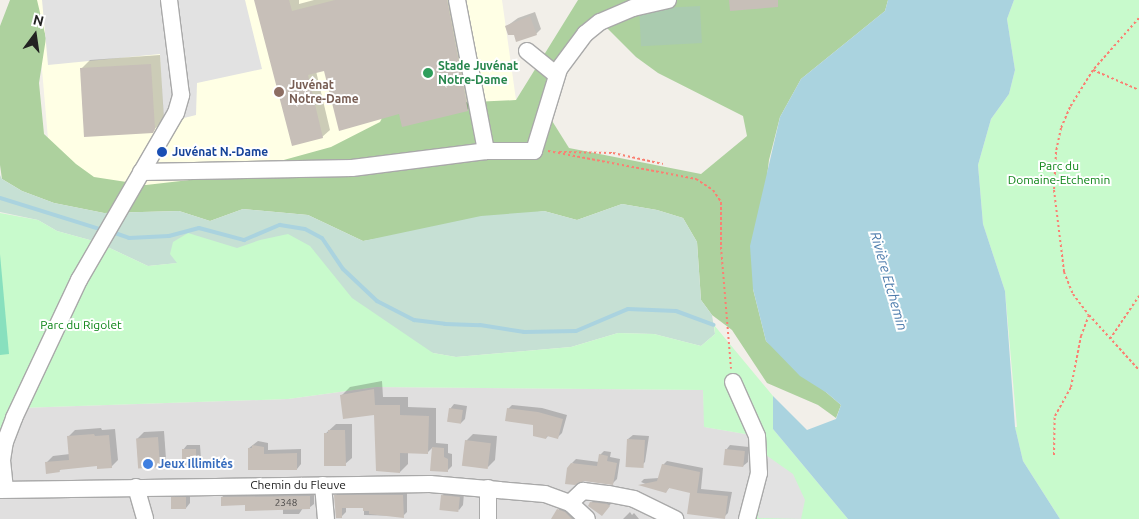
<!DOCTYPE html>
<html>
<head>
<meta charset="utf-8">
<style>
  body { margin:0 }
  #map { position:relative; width:1139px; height:519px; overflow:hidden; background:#f2efe9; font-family:Ubuntu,sans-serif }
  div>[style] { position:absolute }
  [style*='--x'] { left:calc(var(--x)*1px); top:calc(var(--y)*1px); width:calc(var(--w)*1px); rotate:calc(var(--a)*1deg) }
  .residential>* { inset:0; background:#e0dfdf }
  .education>* { inset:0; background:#ffffe5 }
  .forest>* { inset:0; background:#add19e }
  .wetland>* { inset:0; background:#c6e0d4 }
  .cemetery>* { inset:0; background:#aacbaf; transform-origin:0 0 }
  .park>* { inset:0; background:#c8facc }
  .pitch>* { inset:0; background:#88e0be }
  .parking>* { inset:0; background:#e2e2e2 }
  .water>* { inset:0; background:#aad3df }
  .shadow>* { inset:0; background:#0003 }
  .stream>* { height:4px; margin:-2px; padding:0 2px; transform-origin:2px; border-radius:2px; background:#aad3df }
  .building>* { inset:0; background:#c7bfb8; transform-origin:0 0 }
  .path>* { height:2px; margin-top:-1px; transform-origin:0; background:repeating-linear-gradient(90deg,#fa8072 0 2.5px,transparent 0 5px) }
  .roads { filter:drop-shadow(1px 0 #a9a9a9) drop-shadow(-1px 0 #a9a9a9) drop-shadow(0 1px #a9a9a9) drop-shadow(0 -1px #a9a9a9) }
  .minor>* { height:16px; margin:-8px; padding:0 8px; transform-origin:8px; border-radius:8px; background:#fff }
  .dots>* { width:14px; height:14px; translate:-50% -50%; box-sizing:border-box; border:2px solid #fff; border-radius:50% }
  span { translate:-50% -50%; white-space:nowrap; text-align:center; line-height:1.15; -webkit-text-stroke:4px #fff; paint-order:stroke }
  .number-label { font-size:10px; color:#4b4948 }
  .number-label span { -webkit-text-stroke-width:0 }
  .leisure-label { font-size:12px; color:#27864d; font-weight:700 }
  .left { translate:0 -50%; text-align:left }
  .education-label { font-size:12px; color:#785e54; font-weight:700 }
  .transit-label { font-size:12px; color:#164399; font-weight:700 }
  .park-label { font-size:12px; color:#0c8416 }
  .shop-label { font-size:12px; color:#366cbe; font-weight:700 }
  .street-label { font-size:12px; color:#222 }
  .water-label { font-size:14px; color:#4a7aab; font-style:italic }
  .north { position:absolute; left:10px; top:10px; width:50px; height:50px; -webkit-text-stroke:4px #fff; paint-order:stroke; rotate:14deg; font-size:14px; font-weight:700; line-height:20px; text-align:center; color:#222 }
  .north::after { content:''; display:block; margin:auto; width:18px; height:22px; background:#222; clip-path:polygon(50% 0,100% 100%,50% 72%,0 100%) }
</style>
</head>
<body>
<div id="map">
  <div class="residential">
    <div style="clip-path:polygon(376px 387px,703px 390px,705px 427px,757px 436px,747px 519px,0 519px,0 442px,19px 408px,288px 399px)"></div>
  </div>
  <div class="education">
    <div style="clip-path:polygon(36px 0,502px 0,524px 157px,196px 196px,52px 185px)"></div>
  </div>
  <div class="forest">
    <div style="clip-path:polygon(evenodd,10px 0,37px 0,46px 38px,39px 83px,44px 134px,76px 164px,94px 177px,146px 185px,207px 178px,262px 166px,331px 147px,380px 122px,388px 106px,516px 100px,578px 0,888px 0,885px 11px,801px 79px,780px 117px,769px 160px,753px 289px,766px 341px,841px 405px,836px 418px,818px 405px,767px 383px,732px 330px,712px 315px,701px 300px,697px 242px,683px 218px,657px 210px,622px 204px,577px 220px,544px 211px,363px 241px,308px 215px,243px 209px,210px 221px,179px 211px,104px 213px,54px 203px,22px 191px,2px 179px,0 165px,0 26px,10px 0,606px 27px,636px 57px,658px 73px,743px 116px,747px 136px,701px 174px,569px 148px,549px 116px,564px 70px,594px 31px,606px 27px)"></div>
  </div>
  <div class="wetland">
    <div style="clip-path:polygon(0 175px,2px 179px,22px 191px,54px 203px,104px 213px,179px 211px,210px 221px,243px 209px,308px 215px,363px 241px,481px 216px,544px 211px,577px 220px,622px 204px,657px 210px,683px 218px,697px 242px,701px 300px,712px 315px,715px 334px,701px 346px,654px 334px,618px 333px,571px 347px,456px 357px,433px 353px,178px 263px,148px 266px,97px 242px,57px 231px,38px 220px,0 212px)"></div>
  </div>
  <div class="cemetery">
    <div style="left:700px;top:6px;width:37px;height:61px;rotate:87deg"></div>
  </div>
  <div class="park">
    <div style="clip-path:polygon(1014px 0,1139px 0,1139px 519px,1060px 519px,1023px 461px,1015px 427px,1017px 427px,1005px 291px,983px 224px,978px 165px,991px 119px,1009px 94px,1015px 70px,1007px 19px)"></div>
    <div style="clip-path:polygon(0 213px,38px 220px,57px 231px,97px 242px,148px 266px,177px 263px,170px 254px,173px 242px,188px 233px,237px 248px,260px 240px,288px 234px,310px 246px,352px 298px,433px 353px,456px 357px,571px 347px,618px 333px,654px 334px,701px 346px,715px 334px,714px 325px,773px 396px,773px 429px,848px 519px,747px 519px,757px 436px,704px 427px,703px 390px,376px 387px,288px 399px,19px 408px,0 442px)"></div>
  </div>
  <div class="pitch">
    <div style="clip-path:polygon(0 254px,9px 354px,0 355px)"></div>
  </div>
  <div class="parking">
    <div style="clip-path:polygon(42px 0,245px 0,262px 69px,197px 83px,196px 115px,164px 123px,160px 54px,48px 65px)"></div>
    <div style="clip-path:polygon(763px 453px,793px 474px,805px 500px,801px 519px,758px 518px)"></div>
  </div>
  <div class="water">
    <div style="clip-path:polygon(888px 0,1014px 0,1007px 19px,1015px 70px,1009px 94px,991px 119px,978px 165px,983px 224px,1005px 291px,1015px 427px,1023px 461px,1060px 519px,848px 519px,773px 429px,773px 396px,807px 430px,836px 419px,841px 405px,827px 393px,800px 376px,766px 341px,753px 289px,750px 246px,780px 117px,801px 79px,885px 11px)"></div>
  </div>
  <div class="shadow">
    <div style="clip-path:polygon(256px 0,299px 0,299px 4px,314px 0,456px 0,475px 102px,467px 110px,400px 113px,325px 69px,316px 71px,330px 130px,322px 137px)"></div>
    <div style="clip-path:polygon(535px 12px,541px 29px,536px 34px,507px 26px,518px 18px)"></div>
    <div style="clip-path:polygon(160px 55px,164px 119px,152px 132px,81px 69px,90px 60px)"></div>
    <div style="clip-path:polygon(382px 381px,383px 397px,408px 397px,408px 407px,436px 408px,436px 443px,448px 444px,448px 453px,452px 454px,452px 466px,447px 471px,433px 447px,427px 453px,408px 452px,408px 464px,400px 472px,376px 413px,341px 396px,350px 387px)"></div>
    <div style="clip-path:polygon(454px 404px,467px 406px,465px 419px,461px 423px,450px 409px)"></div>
    <div style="clip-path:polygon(512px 405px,542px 408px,567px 415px,562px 433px,558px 437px,549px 435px,546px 438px,534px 424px,508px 409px)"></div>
    <div style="clip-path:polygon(336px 424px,352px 424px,352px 458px,345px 464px,325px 434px)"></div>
    <div style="clip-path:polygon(101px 428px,102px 430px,115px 429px,118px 460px,111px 467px,98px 465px,62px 468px,59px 471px,46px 463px,53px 456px,70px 454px,68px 437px,75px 430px)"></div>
    <div style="clip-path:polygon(164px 431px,166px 459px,159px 466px,137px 439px,144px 432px)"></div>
    <div style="clip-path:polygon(473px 434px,497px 436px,495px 460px,488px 467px,466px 441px)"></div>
    <div style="clip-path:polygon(633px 435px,649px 436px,645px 462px,640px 467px,628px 439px)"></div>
    <div style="clip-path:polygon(258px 441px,268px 443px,268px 450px,301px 449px,301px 464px,297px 469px,249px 448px)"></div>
    <div style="clip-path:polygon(187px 445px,200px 445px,201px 459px,196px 463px,183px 450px)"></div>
    <div style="clip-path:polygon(730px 445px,749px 447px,748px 462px,743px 466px,726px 450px)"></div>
    <div style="clip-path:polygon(604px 451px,611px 452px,610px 457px,620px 459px,617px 479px,613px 483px,572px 463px,576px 459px,599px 462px,600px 455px)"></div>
    <div style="clip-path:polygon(667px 461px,703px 468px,701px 489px,732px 492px,728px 513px,724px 517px,692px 492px,670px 487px,665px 492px,641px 482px,644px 479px,659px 478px,663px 465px)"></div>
    <div style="clip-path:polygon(340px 491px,407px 491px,407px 512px,403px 516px,364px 515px,364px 507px,346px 507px,346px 512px,341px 517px,335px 496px)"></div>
    <div style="clip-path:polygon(447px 491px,464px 493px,463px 505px,459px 510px,442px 496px)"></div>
    <div style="clip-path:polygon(314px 492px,314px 504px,309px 508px,303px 508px,299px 514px,283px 514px,283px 509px,222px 497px,227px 493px)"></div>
    <div style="clip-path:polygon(177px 494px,190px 494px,190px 503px,186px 508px,173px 498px)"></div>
    <div style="clip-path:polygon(596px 498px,613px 501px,606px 510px,591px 503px)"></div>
    <div style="clip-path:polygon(562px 505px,581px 519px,552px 519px)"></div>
    <div style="clip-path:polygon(630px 512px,632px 515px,634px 513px,639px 519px,623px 519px)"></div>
  </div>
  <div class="stream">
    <div style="--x:0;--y:198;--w:108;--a:17.3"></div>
    <div style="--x:112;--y:232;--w:18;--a:19"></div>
    <div style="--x:129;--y:238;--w:40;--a:-2.9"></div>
    <div style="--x:169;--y:236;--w:31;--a:-15"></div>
    <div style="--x:199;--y:228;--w:47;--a:14.9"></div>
    <div style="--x:244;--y:240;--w:39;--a:-23"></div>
    <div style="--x:280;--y:225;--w:25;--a:9"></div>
    <div style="--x:305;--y:229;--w:19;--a:28"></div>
    <div style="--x:322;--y:238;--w:37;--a:56"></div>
    <div style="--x:343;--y:269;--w:47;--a:43.3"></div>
    <div style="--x:377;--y:301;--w:42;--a:27.2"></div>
    <div style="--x:414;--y:320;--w:31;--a:7"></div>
    <div style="--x:445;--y:324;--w:35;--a:2"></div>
    <div style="--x:480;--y:325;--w:45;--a:9"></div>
    <div style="--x:524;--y:332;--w:52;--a:-1.1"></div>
    <div style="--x:576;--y:331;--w:56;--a:-22.9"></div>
    <div style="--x:628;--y:309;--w:48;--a:2.4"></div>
    <div style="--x:676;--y:311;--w:40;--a:20.2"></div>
  </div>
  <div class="building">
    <div style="clip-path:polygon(254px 0,289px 0,292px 11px,335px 0,447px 0,468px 111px,402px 127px,399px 114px,339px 131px,324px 71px,308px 75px,323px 138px,292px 146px)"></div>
    <div style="clip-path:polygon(729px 0,778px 0,778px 7px,730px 11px)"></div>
    <div style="clip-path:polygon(530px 16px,537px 35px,516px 42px,514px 35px,508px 35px,505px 26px)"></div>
    <div style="clip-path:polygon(151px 64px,155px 129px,153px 133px,84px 137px,80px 68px)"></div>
    <div style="clip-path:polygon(374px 389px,375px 405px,400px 405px,400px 415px,429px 416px,428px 454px,400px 453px,400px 473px,376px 471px,374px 415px,343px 419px,340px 395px)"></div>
    <div style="left:449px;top:408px;width:14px;height:14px;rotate:8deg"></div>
    <div style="clip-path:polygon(507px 408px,538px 412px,563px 419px,558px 439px,547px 436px,546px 439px,533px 436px,533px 425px,505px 421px)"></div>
    <div style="clip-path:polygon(328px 430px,345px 430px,346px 466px,324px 466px,324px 433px,328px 433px)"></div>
    <div style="clip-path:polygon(94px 434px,95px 436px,109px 435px,112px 468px,97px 469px,97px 466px,59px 470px,60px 472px,46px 474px,45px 462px,69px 460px,67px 436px)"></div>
    <div style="left:158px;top:437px;width:30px;height:22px;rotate:86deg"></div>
    <div style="left:627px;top:439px;width:18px;height:28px;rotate:3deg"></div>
    <div style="left:465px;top:440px;width:26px;height:26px;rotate:7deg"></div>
    <div style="clip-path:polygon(252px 445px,264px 447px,264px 454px,297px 453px,297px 470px,248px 470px,248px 448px,252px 448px)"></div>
    <div style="clip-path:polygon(432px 447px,444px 448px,444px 457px,448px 459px,448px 472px,430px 471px)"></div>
    <div style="left:182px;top:449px;width:14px;height:16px"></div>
    <div style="left:725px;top:449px;width:20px;height:16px;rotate:6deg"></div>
    <div style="clip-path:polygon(599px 454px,608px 456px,607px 461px,617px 463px,613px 485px,584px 481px,575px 485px,565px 484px,567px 468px,571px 463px,597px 466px)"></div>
    <div style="clip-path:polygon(662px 464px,700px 472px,697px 493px,728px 496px,725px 519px,687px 514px,690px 493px,669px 488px,666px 493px,638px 485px,657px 481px)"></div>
    <div style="clip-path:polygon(334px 495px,403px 495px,404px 518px,369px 514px,369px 511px,363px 511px,363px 508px,342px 508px,342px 518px,336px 518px)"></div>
    <div style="left:441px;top:495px;width:19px;height:15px;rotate:6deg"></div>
    <div style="clip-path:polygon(310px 496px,310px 509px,245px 511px,245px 505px,221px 506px,221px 497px)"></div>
    <div style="left:186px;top:497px;width:12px;height:15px;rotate:90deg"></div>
    <div style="clip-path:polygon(590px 502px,607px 504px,610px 506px,602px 516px,588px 506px)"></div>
    <div style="clip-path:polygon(557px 509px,565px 512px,572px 519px,551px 519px)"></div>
  </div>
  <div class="path">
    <div style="--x:1139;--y:18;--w:69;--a:131.5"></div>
    <div style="--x:1093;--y:70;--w:44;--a:121.9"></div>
    <div style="--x:1070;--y:107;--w:23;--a:113"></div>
    <div style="--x:1061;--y:128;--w:25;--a:102"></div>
    <div style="--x:1056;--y:152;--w:38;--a:93"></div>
    <div style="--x:1054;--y:190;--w:83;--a:83"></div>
    <div style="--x:1064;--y:272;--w:24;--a:68"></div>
    <div style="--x:1073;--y:294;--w:26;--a:53"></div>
    <div style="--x:1089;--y:315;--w:74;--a:47.7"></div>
    <div style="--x:1093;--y:70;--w:50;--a:23.5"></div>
    <div style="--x:548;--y:151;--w:151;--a:10.7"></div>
    <div style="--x:696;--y:179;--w:20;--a:33"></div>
    <div style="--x:713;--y:190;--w:14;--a:56"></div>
    <div style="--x:721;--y:202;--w:45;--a:90"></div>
    <div style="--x:721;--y:247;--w:122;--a:85.3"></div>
    <div style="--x:559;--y:152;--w:54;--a:1.1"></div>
    <div style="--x:613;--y:153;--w:51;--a:12.4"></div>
    <div style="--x:1110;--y:339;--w:52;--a:-56"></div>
    <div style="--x:1054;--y:455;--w:39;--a:-89"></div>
    <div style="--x:1055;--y:416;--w:33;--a:-61"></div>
    <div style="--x:1071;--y:387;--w:52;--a:-78.9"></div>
    <div style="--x:1081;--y:336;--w:22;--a:-69"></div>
  </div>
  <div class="roads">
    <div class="minor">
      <div style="--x:457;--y:0;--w:154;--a:79.1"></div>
      <div style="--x:527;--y:51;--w:38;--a:39"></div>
      <div style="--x:141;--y:172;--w:211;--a:-1.1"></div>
      <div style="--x:352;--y:168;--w:135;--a:-7.2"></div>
      <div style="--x:486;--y:151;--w:48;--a:0"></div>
      <div style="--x:534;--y:151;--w:86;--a:-73"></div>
      <div style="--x:559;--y:69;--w:44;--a:-53.4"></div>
      <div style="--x:585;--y:34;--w:19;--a:-39"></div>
      <div style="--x:600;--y:22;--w:36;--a:-23"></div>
      <div style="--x:633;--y:8;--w:36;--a:-13"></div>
      <div style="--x:733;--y:382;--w:59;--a:66"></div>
      <div style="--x:757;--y:436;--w:37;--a:87"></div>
      <div style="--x:759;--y:473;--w:48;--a:104.6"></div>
      <div style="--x:323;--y:485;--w:34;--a:85"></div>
      <div style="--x:136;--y:487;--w:33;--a:74"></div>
      <div style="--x:488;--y:488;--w:31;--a:90"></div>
      <div style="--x:5;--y:489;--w:29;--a:-96"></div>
      <div style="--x:2;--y:460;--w:18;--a:-81"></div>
      <div style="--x:5;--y:442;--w:26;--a:-69"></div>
      <div style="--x:14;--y:418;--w:153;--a:-64.8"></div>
      <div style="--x:79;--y:280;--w:193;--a:-59.9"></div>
      <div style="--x:176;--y:113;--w:19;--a:-74"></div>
      <div style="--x:181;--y:95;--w:96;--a:-97.2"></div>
      <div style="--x:0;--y:490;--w:430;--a:-0.8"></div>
      <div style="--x:430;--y:484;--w:115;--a:5"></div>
      <div style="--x:545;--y:494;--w:27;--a:20"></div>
      <div style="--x:570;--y:503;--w:23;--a:43"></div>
      <div style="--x:570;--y:503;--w:18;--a:-43"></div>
      <div style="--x:583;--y:491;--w:26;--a:7"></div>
      <div style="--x:609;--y:494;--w:25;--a:11"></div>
      <div style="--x:634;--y:499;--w:46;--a:26"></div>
    </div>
  </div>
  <div class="dots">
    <div style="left:428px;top:73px;background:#2e9e5b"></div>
    <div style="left:279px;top:92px;background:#8d6e63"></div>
    <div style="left:162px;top:152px;background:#1a4fb4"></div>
    <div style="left:148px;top:464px;background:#3f7fe0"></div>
  </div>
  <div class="number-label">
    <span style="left:286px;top:503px">2348</span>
  </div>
  <div class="leisure-label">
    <span class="left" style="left:438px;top:73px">Stade Juvénat<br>Notre-Dame</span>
  </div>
  <div class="education-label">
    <span class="left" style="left:289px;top:92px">Juvénat<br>Notre-Dame</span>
  </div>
  <div class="transit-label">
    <span class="left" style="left:172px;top:152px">Juvénat N.-Dame</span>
  </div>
  <div class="park-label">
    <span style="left:1059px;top:173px">Parc du<br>Domaine-Etchemin</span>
    <span style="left:81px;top:325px">Parc du Rigolet</span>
  </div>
  <div class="shop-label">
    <span class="left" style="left:158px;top:464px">Jeux Illimités</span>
  </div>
  <div class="street-label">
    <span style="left:298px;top:485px">Chemin du Fleuve</span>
  </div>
  <div class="water-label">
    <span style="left:889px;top:281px;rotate:74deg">Rivière Etchemin</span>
  </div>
  <div class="north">N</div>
</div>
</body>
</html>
